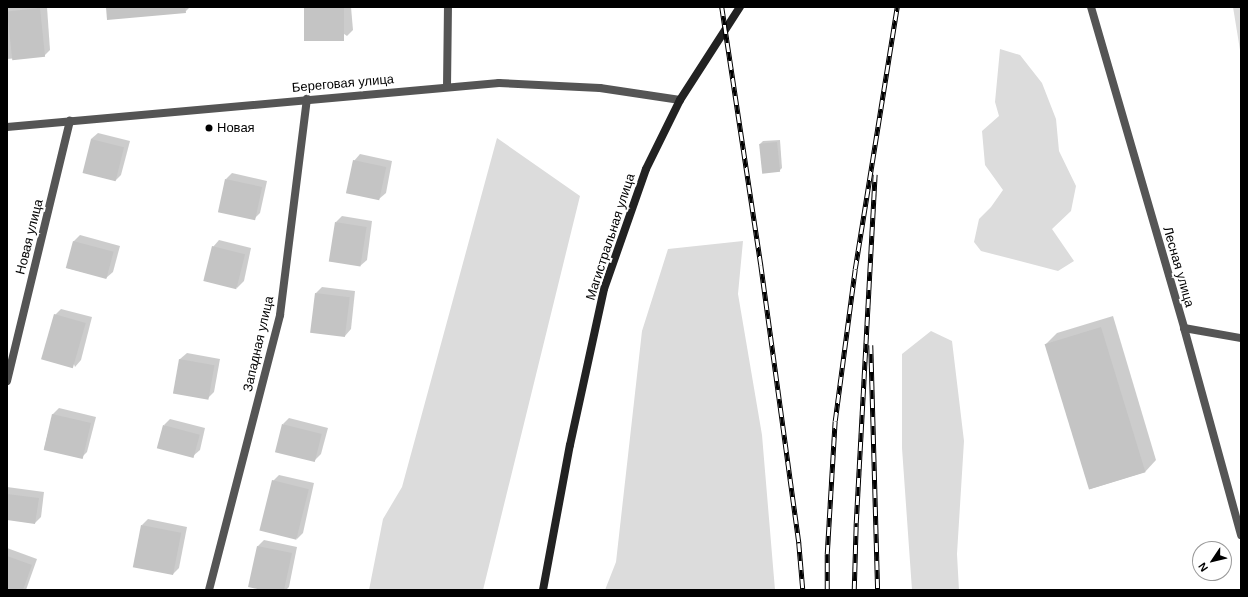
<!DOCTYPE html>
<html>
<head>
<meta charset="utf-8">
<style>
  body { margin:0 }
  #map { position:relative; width:1248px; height:597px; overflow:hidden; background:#fff; font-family:Helvetica,sans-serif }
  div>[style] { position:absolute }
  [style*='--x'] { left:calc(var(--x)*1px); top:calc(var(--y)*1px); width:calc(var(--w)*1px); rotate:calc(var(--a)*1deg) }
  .green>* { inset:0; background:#dcdcdc }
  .shadow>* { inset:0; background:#0003 }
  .building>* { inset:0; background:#c4c4c4; transform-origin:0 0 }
  .service>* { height:8px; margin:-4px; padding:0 4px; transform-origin:4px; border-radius:4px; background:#555 }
  .minor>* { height:8px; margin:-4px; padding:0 4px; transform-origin:4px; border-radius:4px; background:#555 }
  .tertiary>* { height:8px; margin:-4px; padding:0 4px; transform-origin:4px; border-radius:4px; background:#555 }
  .secondary>* { height:8px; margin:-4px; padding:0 4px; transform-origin:4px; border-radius:4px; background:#222 }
  .rail>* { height:4.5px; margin-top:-2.25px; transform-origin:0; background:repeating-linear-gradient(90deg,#fff 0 9px,#000 0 18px); box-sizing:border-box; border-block:1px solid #000 }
  .dots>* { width:11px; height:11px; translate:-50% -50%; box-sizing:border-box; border:2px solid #fff; border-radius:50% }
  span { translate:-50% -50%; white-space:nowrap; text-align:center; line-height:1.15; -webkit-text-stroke:4px #fff; paint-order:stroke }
  .street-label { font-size:13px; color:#000 }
  .poi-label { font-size:13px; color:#000 }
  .left { translate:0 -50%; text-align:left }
  .frame { position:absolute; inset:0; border:8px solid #000; pointer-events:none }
  .north { position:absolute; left:1192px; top:541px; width:40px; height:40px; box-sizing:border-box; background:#fff; border:1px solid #999; border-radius:50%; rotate:235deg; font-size:11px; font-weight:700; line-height:16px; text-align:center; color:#000 }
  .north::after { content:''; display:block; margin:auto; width:14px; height:18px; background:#000; clip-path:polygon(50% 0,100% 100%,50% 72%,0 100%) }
</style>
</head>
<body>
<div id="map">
  <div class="green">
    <div style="clip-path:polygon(1233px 7px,1241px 7px,1241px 56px)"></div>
    <div style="clip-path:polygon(1000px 49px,1020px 55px,1042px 83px,1056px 119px,1059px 151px,1076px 186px,1071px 211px,1052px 229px,1074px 261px,1058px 271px,981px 251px,974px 242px,979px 219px,991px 207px,1003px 190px,985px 165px,982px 131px,999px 116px,995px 102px)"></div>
    <div style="clip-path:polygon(497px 138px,580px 196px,483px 590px,369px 590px,383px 519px,402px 487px)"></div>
    <div style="clip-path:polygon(743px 241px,738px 294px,762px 435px,775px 590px,605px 590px,616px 562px,642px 331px,668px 249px)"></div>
    <div style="clip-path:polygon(931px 331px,952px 341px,964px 441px,957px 554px,959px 590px,912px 590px,902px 448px,902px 354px)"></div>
  </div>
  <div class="shadow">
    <div style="clip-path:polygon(7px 7px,47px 7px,50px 50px,44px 56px,7px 59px)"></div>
    <div style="clip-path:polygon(107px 7px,190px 7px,185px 12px)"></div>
    <div style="clip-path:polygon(305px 7px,351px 7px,353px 30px,347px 36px)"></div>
    <div style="clip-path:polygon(98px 133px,130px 141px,121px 175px,115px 181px,91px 139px)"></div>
    <div style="clip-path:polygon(780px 140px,782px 168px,779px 171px,760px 144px,763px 141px)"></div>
    <div style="clip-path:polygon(360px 154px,392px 161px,386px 193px,379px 199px,354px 161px)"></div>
    <div style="clip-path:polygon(232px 173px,267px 181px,260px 213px,254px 219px,226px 179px)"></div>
    <div style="clip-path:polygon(342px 216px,372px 221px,367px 260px,360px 266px,336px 222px)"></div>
    <div style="clip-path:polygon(80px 235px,120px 246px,113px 272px,106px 278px,67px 268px,74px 241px)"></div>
    <div style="clip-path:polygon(219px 240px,251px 248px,244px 281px,237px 288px,213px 247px)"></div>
    <div style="clip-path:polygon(322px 287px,355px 291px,351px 329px,345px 336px,316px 293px)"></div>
    <div style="clip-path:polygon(61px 309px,92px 317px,81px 360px,75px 367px,55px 315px)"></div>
    <div style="clip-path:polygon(1113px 316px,1156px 460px,1145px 472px,1090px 489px,1046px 344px,1057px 333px)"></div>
    <div style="clip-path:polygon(187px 353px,220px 359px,214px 392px,208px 398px,175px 392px,180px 359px)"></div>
    <div style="clip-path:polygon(59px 408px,96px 417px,87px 452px,81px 458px,44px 449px,53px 414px)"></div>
    <div style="clip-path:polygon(289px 418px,328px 428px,321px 454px,315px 460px,283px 424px)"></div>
    <div style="clip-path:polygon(170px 419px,205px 428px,200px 450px,193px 456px,164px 425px)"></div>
    <div style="clip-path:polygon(279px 475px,314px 483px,303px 533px,297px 539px,273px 481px)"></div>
    <div style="clip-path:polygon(7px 487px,44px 492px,41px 517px,35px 523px,7px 519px)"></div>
    <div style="clip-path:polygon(148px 519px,187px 527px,179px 568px,173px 574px,142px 525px)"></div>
    <div style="clip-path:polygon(264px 540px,297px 547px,289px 587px,286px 590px,267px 590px,258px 546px)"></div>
    <div style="clip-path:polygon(7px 548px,37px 559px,26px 590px,7px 590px)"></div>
  </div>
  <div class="building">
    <div style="clip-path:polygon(106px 7px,185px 7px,186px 13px,107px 20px)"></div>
    <div style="left:304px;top:7px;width:40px;height:34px"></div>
    <div style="left:40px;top:8px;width:49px;height:33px;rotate:84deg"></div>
    <div style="left:91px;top:139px;width:34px;height:35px;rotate:14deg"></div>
    <div style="left:777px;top:142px;width:30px;height:18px;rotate:84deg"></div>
    <div style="left:353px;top:160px;width:34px;height:34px;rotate:12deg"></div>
    <div style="left:225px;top:179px;width:38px;height:34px;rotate:12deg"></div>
    <div style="left:335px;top:222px;width:32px;height:40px;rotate:9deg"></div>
    <div style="left:73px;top:241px;width:42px;height:28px;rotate:15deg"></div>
    <div style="left:212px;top:246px;width:34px;height:36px;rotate:14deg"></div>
    <div style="left:315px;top:293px;width:35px;height:40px;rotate:7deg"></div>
    <div style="left:54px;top:314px;width:33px;height:47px;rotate:16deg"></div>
    <div style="left:1101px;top:327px;width:152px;height:59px;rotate:73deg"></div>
    <div style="left:179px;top:359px;width:36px;height:35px;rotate:10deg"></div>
    <div style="left:52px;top:414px;width:40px;height:37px;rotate:13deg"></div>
    <div style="left:282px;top:424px;width:41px;height:29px;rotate:14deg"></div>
    <div style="left:163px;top:425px;width:38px;height:24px;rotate:15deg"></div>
    <div style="left:272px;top:480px;width:38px;height:52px;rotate:14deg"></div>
    <div style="clip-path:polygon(7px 494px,39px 498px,35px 524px,7px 520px)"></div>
    <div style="left:141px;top:525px;width:41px;height:43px;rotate:11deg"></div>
    <div style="clip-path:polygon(257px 546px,292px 553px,284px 590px,262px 590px,248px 587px)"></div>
    <div style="clip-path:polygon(7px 556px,32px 565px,23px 590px,7px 590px)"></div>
  </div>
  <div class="service">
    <div style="--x:447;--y:87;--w:80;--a:-89.3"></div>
    <div style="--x:1184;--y:328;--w:58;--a:10"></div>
  </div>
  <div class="minor">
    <div style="--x:1091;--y:7;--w:334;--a:73.8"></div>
    <div style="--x:1184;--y:328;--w:215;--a:74.6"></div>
    <div style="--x:7;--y:381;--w:268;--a:-76.4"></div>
    <div style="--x:209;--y:590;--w:284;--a:-75.5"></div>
    <div style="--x:280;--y:315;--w:218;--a:-82.9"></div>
  </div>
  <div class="tertiary">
    <div style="--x:7;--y:127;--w:494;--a:-5.1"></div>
    <div style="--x:499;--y:83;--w:101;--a:2.8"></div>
    <div style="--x:600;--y:88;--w:81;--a:8.5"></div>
  </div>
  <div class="secondary">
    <div style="--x:543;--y:590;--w:147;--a:-79.5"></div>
    <div style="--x:570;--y:445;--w:160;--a:-77.7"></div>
    <div style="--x:604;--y:289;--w:127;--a:-70.7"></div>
    <div style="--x:646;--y:169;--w:77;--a:-63.8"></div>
    <div style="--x:680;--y:100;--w:111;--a:-57.2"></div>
  </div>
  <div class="rail">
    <div style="--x:722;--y:7;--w:261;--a:81.4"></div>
    <div style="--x:761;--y:265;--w:281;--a:82.2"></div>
    <div style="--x:799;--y:543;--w:47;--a:85.1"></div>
    <div style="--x:871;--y:345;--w:245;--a:88.4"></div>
    <div style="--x:827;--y:590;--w:36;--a:-90"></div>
    <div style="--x:827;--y:554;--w:133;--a:-86.6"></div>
    <div style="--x:835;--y:421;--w:153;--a:-82.5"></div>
    <div style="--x:855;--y:269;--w:265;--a:-80.9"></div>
    <div style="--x:854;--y:590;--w:67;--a:-88.3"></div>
    <div style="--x:856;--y:523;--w:349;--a:-86.9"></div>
  </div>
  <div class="dots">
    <div style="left:209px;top:128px;background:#000"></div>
  </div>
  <div class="street-label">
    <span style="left:343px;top:84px;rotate:-5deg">Береговая улица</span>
    <span style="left:30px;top:237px;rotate:-76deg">Новая улица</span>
    <span style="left:611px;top:237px;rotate:-72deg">Магистральная улица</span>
    <span style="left:1178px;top:267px;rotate:74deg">Лесная улица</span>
    <span style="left:259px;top:344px;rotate:-77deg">Западная улица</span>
  </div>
  <div class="poi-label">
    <span class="left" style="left:217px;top:128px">Новая</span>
  </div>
  <div class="frame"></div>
  <div class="north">N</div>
</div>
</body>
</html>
